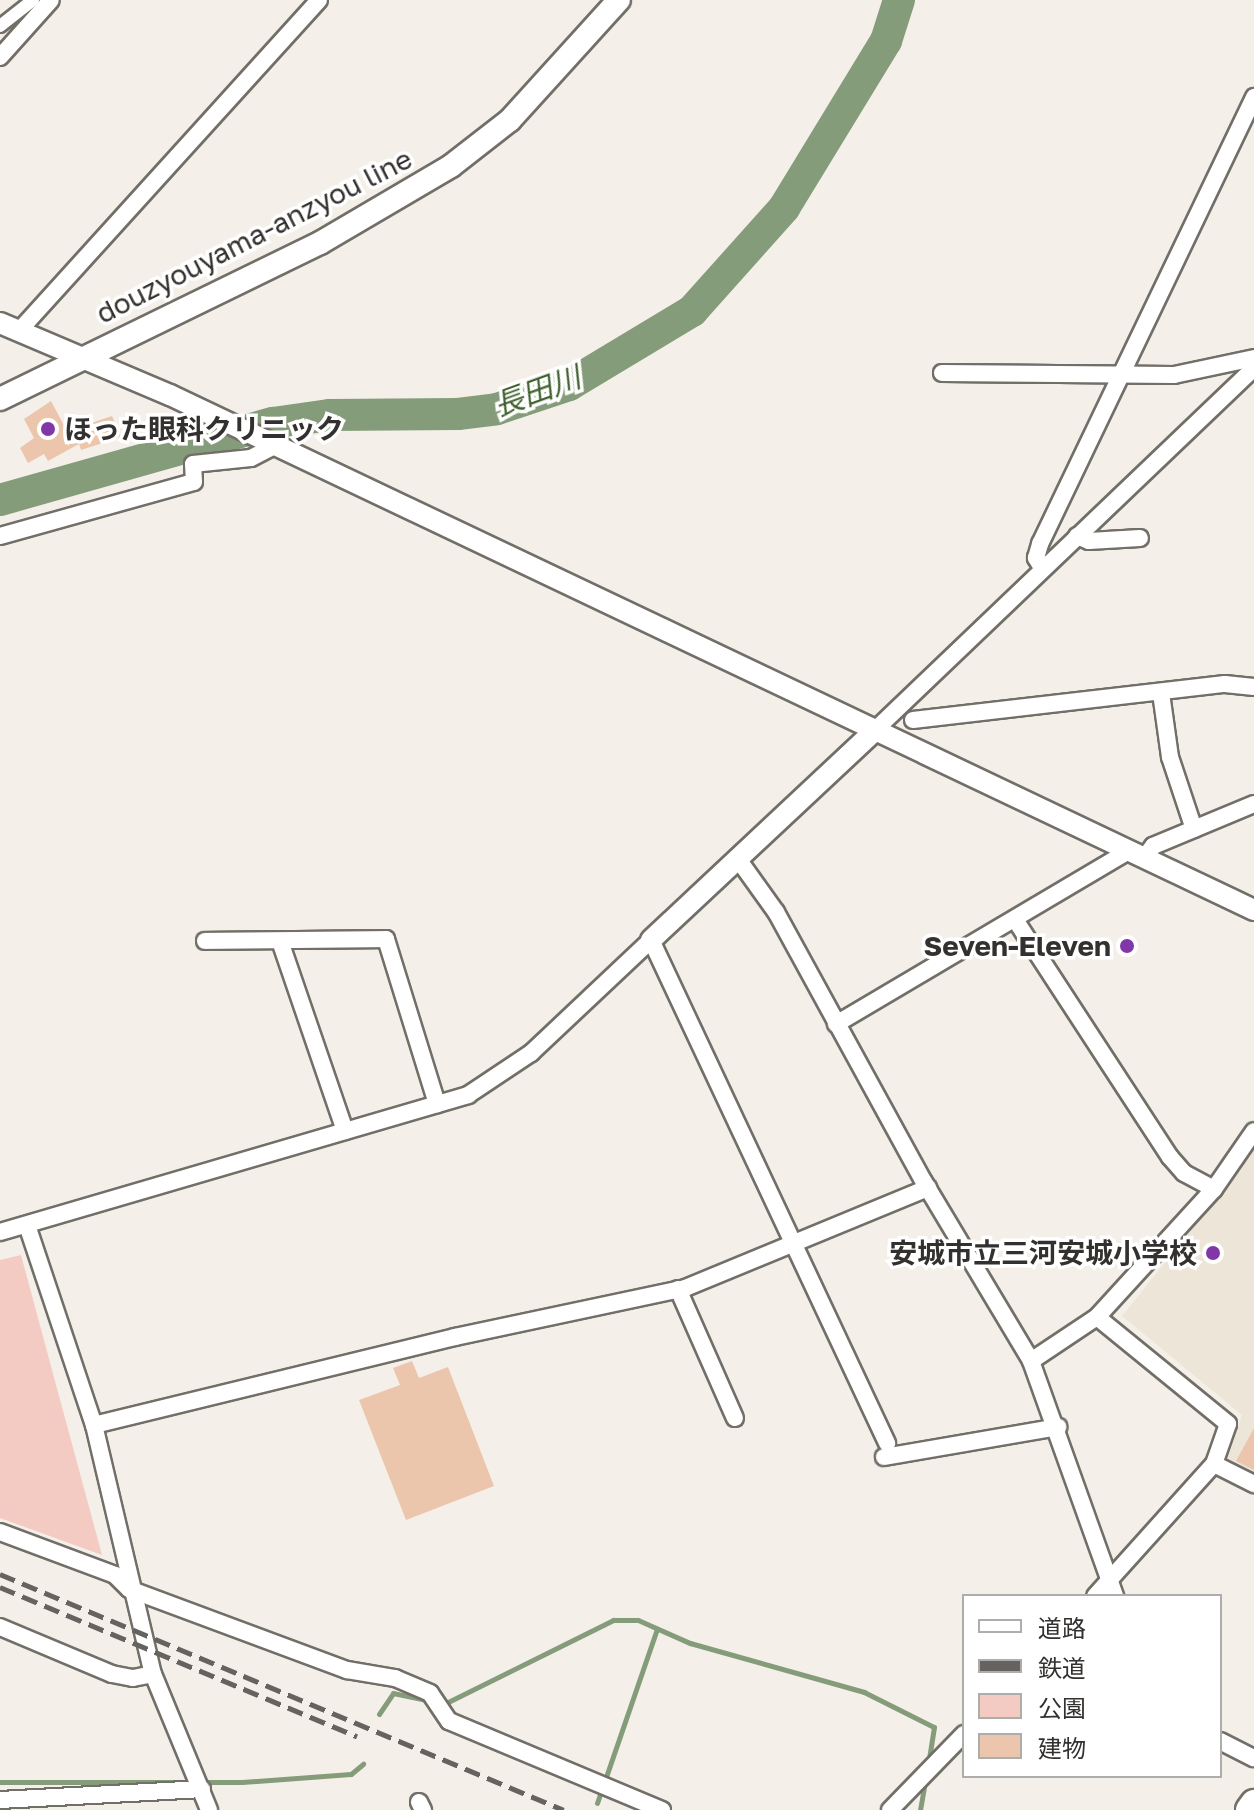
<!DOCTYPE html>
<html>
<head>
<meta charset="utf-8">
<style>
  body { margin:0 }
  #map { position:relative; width:1254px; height:1810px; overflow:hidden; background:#f4f0e9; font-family:"Golos Text","Noto Sans JP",sans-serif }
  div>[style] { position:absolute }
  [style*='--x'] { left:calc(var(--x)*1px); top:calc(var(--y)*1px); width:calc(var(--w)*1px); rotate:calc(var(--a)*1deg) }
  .built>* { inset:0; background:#ede5d8 }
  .green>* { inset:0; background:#f3cbc3 }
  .stream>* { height:5px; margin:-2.5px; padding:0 2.5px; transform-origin:2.5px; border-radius:2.5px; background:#859c7a }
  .river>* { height:32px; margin:-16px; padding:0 16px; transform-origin:16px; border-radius:16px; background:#859c7a }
  .building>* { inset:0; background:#ebc6ac }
  .roads { filter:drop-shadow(2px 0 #726e68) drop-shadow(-2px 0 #726e68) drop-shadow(0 2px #726e68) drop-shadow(0 -2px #726e68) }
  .pedestrian>* { height:12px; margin:-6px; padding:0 6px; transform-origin:6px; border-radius:6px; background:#fff }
  .minor>* { height:16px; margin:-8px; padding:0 8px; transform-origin:8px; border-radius:8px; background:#fff }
  .tertiary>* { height:20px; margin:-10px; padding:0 10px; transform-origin:10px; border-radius:10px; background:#fff }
  .secondary>* { height:22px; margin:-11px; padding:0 11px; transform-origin:11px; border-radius:11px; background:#fff }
  .primary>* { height:26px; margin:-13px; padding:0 13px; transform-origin:13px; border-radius:13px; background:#fff }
  .rail>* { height:5px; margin-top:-2.5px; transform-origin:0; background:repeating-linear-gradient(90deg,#65625f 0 16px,transparent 0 24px) }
  .dots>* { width:22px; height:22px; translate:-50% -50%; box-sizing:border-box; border:4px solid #fff; border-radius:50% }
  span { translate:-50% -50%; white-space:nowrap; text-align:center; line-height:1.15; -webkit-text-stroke:7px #fff; paint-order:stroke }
  .street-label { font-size:28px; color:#33312f }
  .poi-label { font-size:28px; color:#33312f; font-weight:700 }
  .left { translate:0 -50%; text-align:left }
  .right { translate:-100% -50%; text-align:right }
  .water-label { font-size:30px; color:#3f602e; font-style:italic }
  .legend { position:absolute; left:962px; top:1594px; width:260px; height:184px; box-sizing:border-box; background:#fff; border:2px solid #adadac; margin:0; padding:10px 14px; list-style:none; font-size:24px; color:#33312f }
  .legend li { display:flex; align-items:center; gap:16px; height:40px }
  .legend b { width:40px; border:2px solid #adadac }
</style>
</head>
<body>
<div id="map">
  <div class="built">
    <div style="clip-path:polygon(1254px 1142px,1254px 1476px,1226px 1463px,1242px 1415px,1122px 1316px,1223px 1190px)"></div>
  </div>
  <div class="green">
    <div style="clip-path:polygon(21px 1255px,102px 1555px,0 1518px,0 1260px)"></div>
  </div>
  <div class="stream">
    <div style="--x:444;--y:1704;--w:189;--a:-26.4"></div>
    <div style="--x:613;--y:1620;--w:25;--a:0"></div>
    <div style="--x:638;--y:1620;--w:57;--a:23.9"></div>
    <div style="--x:690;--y:1643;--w:181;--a:15.7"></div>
    <div style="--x:864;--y:1692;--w:78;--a:26.6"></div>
    <div style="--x:934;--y:1727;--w:38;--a:99"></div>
    <div style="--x:379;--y:1714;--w:25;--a:-56"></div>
    <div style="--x:393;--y:1693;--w:38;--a:12"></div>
    <div style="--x:0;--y:1782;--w:242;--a:0"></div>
    <div style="--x:242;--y:1782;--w:109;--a:-4.2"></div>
    <div style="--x:351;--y:1774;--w:16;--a:-40"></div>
    <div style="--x:597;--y:1803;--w:184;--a:-71"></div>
    <div style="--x:920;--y:1810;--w:27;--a:-80"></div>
  </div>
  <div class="river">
    <div style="--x:0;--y:500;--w:284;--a:-15.8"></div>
    <div style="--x:273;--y:423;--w:58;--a:-8"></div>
    <div style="--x:330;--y:415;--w:128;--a:-0.4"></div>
    <div style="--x:458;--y:414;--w:39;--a:-7"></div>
    <div style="--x:497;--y:409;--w:76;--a:-18.4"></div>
    <div style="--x:569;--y:385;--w:144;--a:-31"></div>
    <div style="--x:692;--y:311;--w:138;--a:-48.2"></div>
    <div style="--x:784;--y:208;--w:196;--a:-58.6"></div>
    <div style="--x:886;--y:41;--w:43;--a:-72.4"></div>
  </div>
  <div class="building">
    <div style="clip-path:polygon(51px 401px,67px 431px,112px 416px,121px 437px,81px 450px,79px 444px,48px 461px,44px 454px,28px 463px,20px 448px,34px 438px,24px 419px)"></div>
    <div style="clip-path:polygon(412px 1361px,419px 1378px,448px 1367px,494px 1486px,406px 1520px,359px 1400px,400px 1385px,393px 1368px)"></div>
    <div style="clip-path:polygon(1254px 1428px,1254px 1470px,1236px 1461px)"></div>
  </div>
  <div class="roads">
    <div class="pedestrian">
      <div style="--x:0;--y:26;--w:42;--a:-38.2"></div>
    </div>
    <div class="minor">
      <div style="--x:0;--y:57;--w:76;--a:-48.2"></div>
      <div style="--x:18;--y:332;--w:448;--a:-47.8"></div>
      <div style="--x:942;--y:373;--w:232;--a:0.5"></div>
      <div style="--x:1174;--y:375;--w:82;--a:-12"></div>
      <div style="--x:0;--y:536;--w:201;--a:-15.6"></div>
      <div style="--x:194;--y:482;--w:18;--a:-93"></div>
      <div style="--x:193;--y:464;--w:58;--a:-5.9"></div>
      <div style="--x:251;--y:458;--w:27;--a:-27"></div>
      <div style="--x:1077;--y:536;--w:13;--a:23"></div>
      <div style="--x:1089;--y:541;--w:51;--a:-3.4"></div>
      <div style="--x:1042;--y:568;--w:12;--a:-121"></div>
      <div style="--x:1036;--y:558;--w:15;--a:-74"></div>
      <div style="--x:1040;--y:544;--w:496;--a:-64.4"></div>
      <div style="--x:1161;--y:693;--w:65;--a:82"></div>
      <div style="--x:1170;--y:757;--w:76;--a:71.6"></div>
      <div style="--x:913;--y:720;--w:314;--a:-6.6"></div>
      <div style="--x:1225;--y:684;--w:29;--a:6"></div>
      <div style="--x:874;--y:731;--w:526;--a:-43.69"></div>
      <div style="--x:1144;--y:858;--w:15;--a:-53"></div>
      <div style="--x:1153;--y:846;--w:109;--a:-22.6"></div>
      <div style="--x:738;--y:859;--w:65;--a:54.4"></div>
      <div style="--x:776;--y:912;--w:308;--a:61.3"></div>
      <div style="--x:924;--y:1182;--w:209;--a:59.1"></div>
      <div style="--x:1031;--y:1361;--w:250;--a:70.3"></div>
      <div style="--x:1016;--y:921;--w:282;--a:56.9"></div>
      <div style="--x:1170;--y:1157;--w:21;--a:49"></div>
      <div style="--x:1184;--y:1173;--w:34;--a:28"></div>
      <div style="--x:205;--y:941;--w:181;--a:-0.6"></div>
      <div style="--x:386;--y:939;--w:173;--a:72.8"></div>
      <div style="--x:280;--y:941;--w:201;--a:71.1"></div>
      <div style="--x:836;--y:1024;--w:340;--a:-30.6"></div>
      <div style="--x:27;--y:1225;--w:211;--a:71.5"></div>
      <div style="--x:94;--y:1425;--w:256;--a:76.7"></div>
      <div style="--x:153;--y:1674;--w:147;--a:67.6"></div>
      <div style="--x:0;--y:1232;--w:488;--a:-16.3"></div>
      <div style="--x:468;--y:1095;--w:76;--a:-33.7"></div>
      <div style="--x:531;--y:1053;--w:165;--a:-43.3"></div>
      <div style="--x:651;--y:940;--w:556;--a:64.86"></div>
      <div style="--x:678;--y:1289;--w:141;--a:66.2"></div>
      <div style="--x:1097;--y:1317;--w:173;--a:-47.6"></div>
      <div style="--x:1214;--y:1189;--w:70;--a:-55.4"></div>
      <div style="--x:1031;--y:1361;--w:79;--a:-33.7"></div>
      <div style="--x:1097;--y:1317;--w:169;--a:39.2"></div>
      <div style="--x:1228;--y:1424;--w:42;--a:109.3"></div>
      <div style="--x:94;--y:1425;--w:372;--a:-13.7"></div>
      <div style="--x:455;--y:1337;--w:235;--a:-12"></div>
      <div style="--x:685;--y:1288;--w:263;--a:-22.4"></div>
      <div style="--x:884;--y:1457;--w:177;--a:-9.8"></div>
      <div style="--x:0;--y:1532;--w:123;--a:20.5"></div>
      <div style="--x:115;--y:1575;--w:20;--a:45"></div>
      <div style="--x:129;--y:1589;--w:233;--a:20.4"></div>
      <div style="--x:347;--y:1670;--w:49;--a:9.5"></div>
      <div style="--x:395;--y:1678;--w:38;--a:23"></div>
      <div style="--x:430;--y:1693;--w:34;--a:56"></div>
      <div style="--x:449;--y:1721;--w:231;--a:22.7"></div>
      <div style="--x:1095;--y:1596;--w:178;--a:-48"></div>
      <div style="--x:1214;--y:1464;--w:45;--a:26.6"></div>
      <div style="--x:0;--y:1627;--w:121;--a:22.8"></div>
      <div style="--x:112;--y:1674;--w:21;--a:11"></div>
      <div style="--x:133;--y:1678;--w:20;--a:-11"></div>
      <div style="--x:1220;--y:1741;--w:38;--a:27"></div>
      <div style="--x:0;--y:1800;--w:202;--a:-3.1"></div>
      <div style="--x:419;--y:1802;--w:9;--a:63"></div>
      <div style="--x:890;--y:1810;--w:106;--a:-45.8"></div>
    </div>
    <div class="tertiary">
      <div style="--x:0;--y:323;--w:185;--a:23"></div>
      <div style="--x:170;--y:395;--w:1200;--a:25.41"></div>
      <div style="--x:651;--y:940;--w:306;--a:-43.1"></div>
    </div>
    <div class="secondary">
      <div style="--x:0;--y:399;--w:356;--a:-26"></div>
      <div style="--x:320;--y:243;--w:152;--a:-30.4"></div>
      <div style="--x:451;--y:166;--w:75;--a:-37.9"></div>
      <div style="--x:510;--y:120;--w:162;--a:-47.8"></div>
    </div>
    <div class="primary">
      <div style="--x:1249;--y:1810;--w:9;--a:-54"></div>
    </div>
  </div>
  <div class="rail">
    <div style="--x:0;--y:1574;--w:611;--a:22.71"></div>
    <div style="--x:0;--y:1587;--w:387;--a:22.7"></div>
  </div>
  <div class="dots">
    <div style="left:48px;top:429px;background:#8237a9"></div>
    <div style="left:1127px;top:946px;background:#8237a9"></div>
    <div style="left:1213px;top:1253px;background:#8237a9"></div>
  </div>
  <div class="street-label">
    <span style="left:254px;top:236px;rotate:-27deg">douzyouyama-anzyou line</span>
  </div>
  <div class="poi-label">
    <span class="left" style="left:64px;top:429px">ほった眼科クリニック</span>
    <span class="right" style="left:1111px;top:946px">Seven-Eleven</span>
    <span class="right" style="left:1197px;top:1253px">安城市立三河安城小学校</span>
  </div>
  <div class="water-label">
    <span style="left:537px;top:391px;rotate:-20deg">長田川</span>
  </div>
  <ul class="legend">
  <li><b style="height:10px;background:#fff"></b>道路</li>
  <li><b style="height:10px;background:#65625f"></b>鉄道</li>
  <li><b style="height:22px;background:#f3cbc3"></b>公園</li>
  <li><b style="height:22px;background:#ebc6ac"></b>建物</li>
  </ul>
</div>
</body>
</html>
